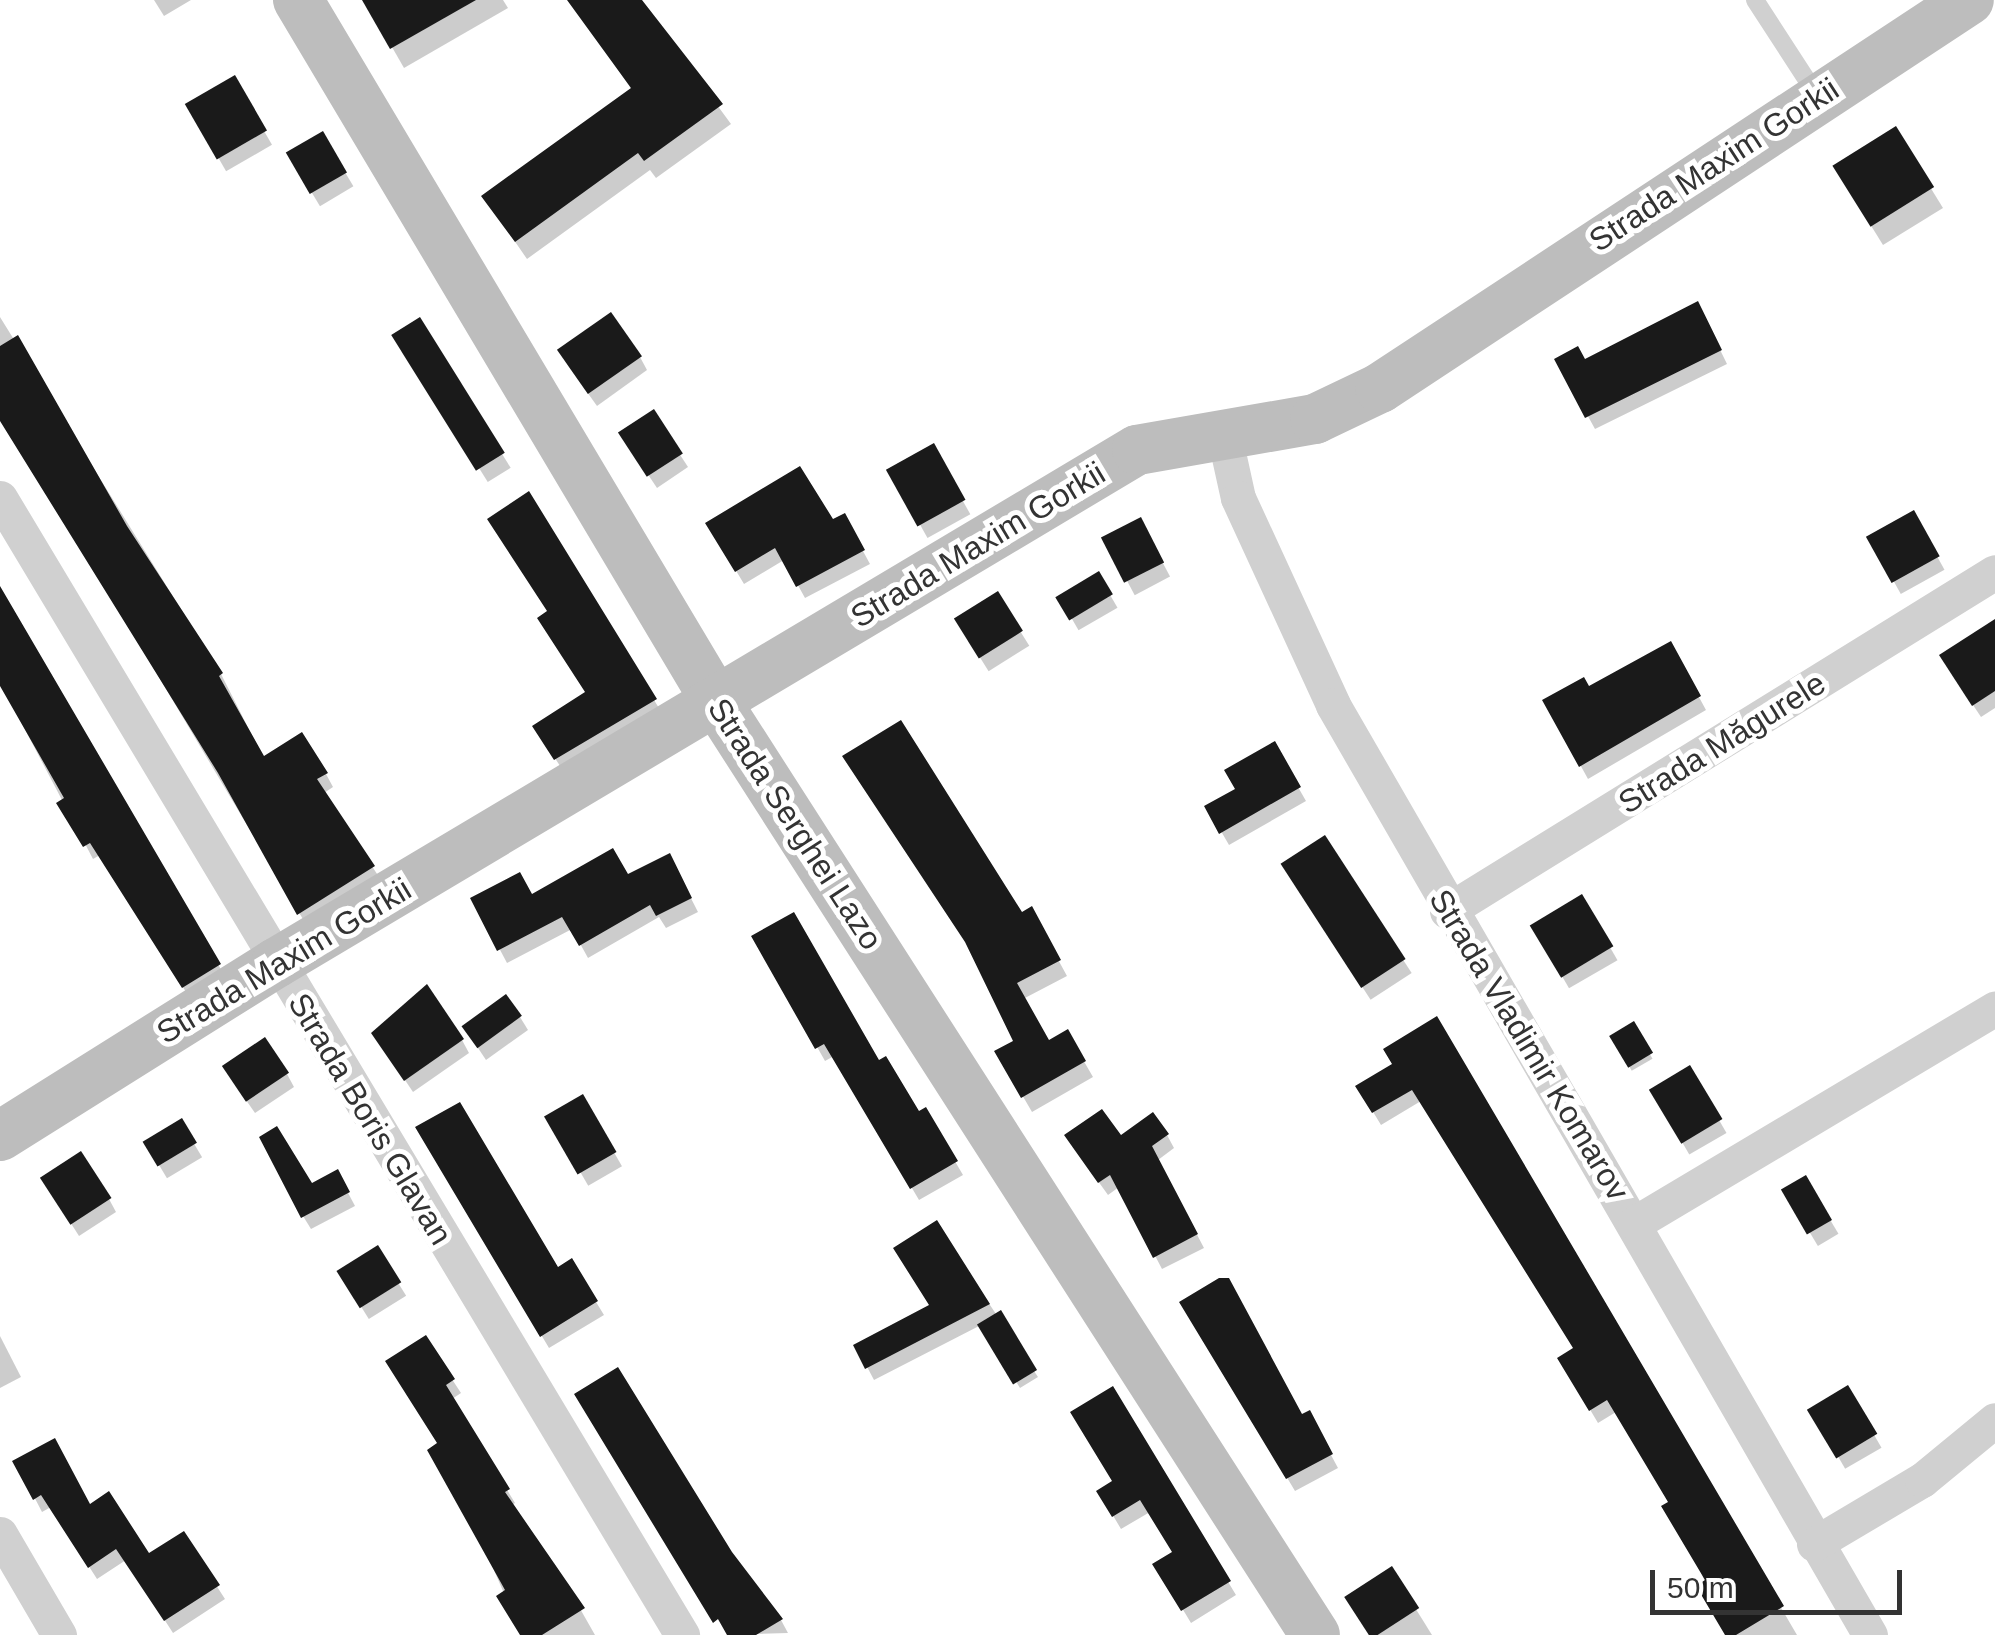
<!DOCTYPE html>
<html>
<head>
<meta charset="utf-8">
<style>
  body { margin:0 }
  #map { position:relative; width:1995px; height:1635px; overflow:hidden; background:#fff; font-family:Helvetica,sans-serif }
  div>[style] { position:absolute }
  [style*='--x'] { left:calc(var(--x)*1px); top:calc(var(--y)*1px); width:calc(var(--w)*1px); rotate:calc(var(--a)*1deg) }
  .shadow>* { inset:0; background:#0003; transform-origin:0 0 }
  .building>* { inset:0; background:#1a1a1a; transform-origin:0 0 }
  .lane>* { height:18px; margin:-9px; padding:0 9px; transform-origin:9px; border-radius:9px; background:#d0d0d0 }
  .street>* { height:35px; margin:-17.5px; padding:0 17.5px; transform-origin:17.5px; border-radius:17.5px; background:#d0d0d0 }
  .secondary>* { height:50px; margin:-25px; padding:0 25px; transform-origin:25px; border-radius:25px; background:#bdbdbd }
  span { translate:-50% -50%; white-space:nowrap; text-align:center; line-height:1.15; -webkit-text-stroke:10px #fff; paint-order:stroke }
  .street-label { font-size:32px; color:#333 }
  .scale { position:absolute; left:1650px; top:1570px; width:252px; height:45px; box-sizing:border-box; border:5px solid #333; border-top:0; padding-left:12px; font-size:30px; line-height:35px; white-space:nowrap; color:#333; -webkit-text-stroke:8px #fff; paint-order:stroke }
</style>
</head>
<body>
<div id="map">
  <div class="shadow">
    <div style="clip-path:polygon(154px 0,191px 0,164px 16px)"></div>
    <div style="clip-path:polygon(365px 0,503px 0,508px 8px,404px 68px)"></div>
    <div style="clip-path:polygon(585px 0,640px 0,731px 124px,656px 178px,650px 170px,527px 259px,484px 197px,632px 90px,575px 7px)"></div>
    <div style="left:234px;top:79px;width:76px;height:53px;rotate:60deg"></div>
    <div style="clip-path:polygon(1895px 130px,1943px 208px,1883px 245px,1847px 187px)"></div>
    <div style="left:322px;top:134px;width:61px;height:39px;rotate:59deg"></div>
    <div style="clip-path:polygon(0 317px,221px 674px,264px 759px,326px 774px,333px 787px,324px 793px,381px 880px,307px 926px,0 410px)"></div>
    <div style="clip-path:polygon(1704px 317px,1727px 364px,1595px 429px,1557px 360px,1585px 362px)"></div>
    <div style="left:419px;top:321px;width:173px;height:27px;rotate:58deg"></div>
    <div style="clip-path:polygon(640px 357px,647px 370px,597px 406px,567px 364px)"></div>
    <div style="clip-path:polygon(653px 413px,688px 467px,657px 488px,629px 446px)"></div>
    <div style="left:933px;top:447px;width:77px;height:49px;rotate:61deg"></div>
    <div style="clip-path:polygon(528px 495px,662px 713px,564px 772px,543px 740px,588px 693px,550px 613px)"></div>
    <div style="left:1913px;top:513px;width:65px;height:50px;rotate:61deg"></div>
    <div style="clip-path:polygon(844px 516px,870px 564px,805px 598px,784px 560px,744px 584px,708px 524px,832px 523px)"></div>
    <div style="left:1140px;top:520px;width:64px;height:40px;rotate:62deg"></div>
    <div style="left:1098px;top:574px;width:39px;height:45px;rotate:60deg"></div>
    <div style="clip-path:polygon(0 592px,226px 978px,191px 1000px,100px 855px,93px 859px,0 682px)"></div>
    <div style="left:997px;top:594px;width:61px;height:48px;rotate:58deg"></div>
    <div style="clip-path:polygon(1995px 621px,1995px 708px,1981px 717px,1949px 669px)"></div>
    <div style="clip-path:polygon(1670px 644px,1706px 710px,1588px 779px,1545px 701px,1589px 690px)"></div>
    <div style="clip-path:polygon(1274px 745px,1306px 801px,1229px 845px,1207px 807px,1238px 790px)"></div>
    <div style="left:1324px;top:838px;width:161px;height:49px;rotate:57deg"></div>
    <div style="clip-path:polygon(676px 869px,698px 912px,666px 928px,659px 917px,588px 958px,572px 929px,507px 963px,473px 899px,532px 898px)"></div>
    <div style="left:1581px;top:897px;width:73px;height:56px;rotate:60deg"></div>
    <div style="clip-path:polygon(1031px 910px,1067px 976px,1023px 999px,1048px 1043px,1067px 1032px,1093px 1077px,1032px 1112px,997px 1052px,1016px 1042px,971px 949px)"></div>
    <div style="clip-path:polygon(755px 937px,878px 1064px,918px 1114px,925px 1110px,963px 1175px,919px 1200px,834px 1056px,825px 1061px)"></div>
    <div style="clip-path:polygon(520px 1017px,528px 1030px,486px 1060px,472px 1039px)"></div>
    <div style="clip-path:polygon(1437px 1020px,1797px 1635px,1728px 1635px,1671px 1503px,1616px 1412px,1598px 1423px,1560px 1359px,1576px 1349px,1421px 1101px,1381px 1125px,1358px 1087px,1395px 1065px)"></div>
    <div style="left:1633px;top:1025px;width:39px;height:24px;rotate:60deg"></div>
    <div style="clip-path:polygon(462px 1040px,469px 1053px,413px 1092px,382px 1046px)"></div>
    <div style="left:1689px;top:1068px;width:75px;height:43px;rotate:60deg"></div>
    <div style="clip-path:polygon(287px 1074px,294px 1087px,255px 1113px,232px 1080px)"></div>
    <div style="left:582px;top:1097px;width:80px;height:39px;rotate:60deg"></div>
    <div style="left:181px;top:1122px;width:41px;height:41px;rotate:59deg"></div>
    <div style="clip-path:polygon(418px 1128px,557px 1270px,571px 1261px,604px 1315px,549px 1348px)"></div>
    <div style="clip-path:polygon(1167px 1135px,1174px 1148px,1158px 1160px,1204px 1248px,1162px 1269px,1119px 1187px,1108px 1195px,1075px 1149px)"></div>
    <div style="clip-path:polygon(337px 1172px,355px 1206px,311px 1229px,303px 1216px,311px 1187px)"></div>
    <div style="left:1805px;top:1178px;width:65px;height:24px;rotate:59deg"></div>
    <div style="clip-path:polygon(51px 1192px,109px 1199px,116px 1212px,79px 1236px)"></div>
    <div style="clip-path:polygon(936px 1224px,1038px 1377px,1020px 1388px,981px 1325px,874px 1380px,856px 1346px,932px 1306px)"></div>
    <div style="left:377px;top:1249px;width:55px;height:44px;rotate:58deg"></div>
    <div style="clip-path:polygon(1183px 1304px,1301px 1418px,1309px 1414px,1338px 1468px,1295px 1491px)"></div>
    <div style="clip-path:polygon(0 1336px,21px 1377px,0 1388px)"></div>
    <div style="clip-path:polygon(425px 1338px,461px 1393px,452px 1399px,515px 1503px,510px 1506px,548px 1567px,554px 1563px,595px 1635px,522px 1635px,440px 1445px)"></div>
    <div style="left:1847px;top:1388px;width:69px;height:42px;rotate:60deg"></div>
    <div style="clip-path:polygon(1112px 1389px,1236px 1595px,1191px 1623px,1156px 1565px,1175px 1553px,1150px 1512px,1121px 1529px,1099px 1492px,1115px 1482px)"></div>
    <div style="clip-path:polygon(585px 1408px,781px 1620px,788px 1633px,728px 1635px)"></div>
    <div style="clip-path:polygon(16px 1462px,90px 1507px,149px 1557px,183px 1534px,225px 1599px,173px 1633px,126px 1560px,97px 1579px,51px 1507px,42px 1512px)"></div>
    <div style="clip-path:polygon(1391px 1569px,1432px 1635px,1374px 1635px,1355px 1610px)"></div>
  </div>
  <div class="building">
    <div style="clip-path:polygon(362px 0,476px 0,390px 49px)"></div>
    <div style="clip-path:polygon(567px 0,642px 0,723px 104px,644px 161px,638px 153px,515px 242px,481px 196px,631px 88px)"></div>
    <div style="left:235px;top:75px;width:64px;height:58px;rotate:60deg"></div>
    <div style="left:1896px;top:126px;width:72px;height:75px;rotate:58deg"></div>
    <div style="left:323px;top:131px;width:48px;height:43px;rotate:60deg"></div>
    <div style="clip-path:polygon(1698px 301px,1722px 350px,1585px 418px,1554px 359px,1578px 346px,1585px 359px)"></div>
    <div style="left:611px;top:312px;width:54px;height:66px;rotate:55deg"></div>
    <div style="left:420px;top:317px;width:160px;height:34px;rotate:58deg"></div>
    <div style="clip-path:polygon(18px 335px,127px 526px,223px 673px,219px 676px,264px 756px,302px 732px,328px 773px,317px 779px,375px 866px,297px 915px,218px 773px,0 421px,0 346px)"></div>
    <div style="left:654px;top:409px;width:53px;height:43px;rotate:57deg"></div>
    <div style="left:934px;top:443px;width:65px;height:55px;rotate:61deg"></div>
    <div style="clip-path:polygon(800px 466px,833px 519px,845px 513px,865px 550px,796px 587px,775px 548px,735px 572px,705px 523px)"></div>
    <div style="clip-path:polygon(529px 491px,657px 699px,554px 760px,532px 726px,585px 692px,537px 618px,547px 611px,487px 519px)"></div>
    <div style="left:1914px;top:510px;width:53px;height:55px;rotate:61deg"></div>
    <div style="left:1141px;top:517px;width:51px;height:45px;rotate:63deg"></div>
    <div style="left:1099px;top:571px;width:27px;height:51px;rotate:59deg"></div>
    <div style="clip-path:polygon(0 586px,221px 964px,182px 988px,90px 843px,83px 847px,56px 803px,64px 798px,0 686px)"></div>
    <div style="left:998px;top:591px;width:47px;height:52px;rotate:58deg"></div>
    <div style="clip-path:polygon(1995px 619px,1995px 691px,1972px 706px,1939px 655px)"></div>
    <div style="clip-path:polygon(1671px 641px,1701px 696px,1579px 767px,1542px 700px,1584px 677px,1589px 686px)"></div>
    <div style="clip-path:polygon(901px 720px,1022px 912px,1032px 906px,1061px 960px,1017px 983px,1049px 1040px,1068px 1029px,1086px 1061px,1021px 1098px,994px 1051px,1013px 1041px,965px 942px,842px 756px)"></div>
    <div style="clip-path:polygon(1275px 741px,1301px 787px,1219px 834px,1204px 806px,1235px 789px,1224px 770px)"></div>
    <div style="left:1325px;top:835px;width:148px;height:53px;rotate:57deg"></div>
    <div style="clip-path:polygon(613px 848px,628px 874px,670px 853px,692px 898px,656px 916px,650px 905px,579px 946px,562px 917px,497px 951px,470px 898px,520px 872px,532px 894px)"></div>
    <div style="left:1582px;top:894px;width:61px;height:61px;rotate:59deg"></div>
    <div style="clip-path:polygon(794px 912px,879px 1060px,886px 1056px,919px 1111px,926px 1107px,958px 1161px,910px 1189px,824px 1044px,815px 1049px,751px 936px)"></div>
    <div style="clip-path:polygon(427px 984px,464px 1039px,404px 1081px,371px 1033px)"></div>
    <div style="left:506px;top:994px;width:27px;height:55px;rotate:54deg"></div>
    <div style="clip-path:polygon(1437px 1016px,1784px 1606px,1736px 1635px,1725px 1635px,1696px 1586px,1705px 1580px,1661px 1506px,1668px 1502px,1607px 1400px,1589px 1411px,1557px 1358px,1573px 1348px,1412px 1090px,1372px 1113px,1355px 1086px,1392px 1064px,1383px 1049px)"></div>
    <div style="left:1634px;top:1021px;width:37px;height:29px;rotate:59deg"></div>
    <div style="left:265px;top:1037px;width:43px;height:52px;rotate:56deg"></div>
    <div style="left:1690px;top:1065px;width:63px;height:48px;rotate:59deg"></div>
    <div style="left:583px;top:1094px;width:67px;height:45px;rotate:60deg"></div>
    <div style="clip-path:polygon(460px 1102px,558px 1267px,572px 1258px,598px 1301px,540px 1337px,415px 1127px)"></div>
    <div style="clip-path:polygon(1102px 1109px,1121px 1135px,1153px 1112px,1169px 1134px,1152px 1146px,1198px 1234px,1153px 1258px,1110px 1175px,1098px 1183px,1064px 1135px)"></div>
    <div style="left:182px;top:1118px;width:29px;height:46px;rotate:59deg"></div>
    <div style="clip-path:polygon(277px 1126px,312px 1183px,338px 1169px,350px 1192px,301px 1218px,259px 1137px)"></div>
    <div style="left:81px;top:1151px;width:56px;height:49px;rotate:57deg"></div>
    <div style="left:1806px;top:1175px;width:52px;height:29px;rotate:60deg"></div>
    <div style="clip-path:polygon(937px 1220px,990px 1304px,865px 1369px,853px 1345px,929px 1305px,893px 1248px)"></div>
    <div style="left:378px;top:1245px;width:44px;height:49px;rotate:58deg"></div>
    <div style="clip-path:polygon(1219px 1278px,1229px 1278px,1302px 1414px,1310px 1410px,1333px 1454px,1286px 1479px,1179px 1302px)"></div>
    <div style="left:1001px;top:1310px;width:70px;height:28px;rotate:59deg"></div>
    <div style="clip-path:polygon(426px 1335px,455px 1379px,446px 1385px,510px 1489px,505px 1492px,585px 1608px,542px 1635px,520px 1635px,496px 1596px,505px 1590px,427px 1450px,437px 1443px,385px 1361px)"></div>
    <div style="clip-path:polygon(618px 1367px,732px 1552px,783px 1619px,756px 1635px,727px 1635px,718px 1619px,713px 1623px,574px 1394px)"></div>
    <div style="left:1848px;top:1385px;width:57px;height:48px;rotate:59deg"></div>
    <div style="clip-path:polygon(1113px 1386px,1231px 1581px,1181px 1611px,1152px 1564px,1172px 1552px,1140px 1500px,1112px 1517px,1096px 1491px,1112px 1481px,1070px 1412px)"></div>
    <div style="clip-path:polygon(55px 1438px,90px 1504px,109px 1491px,149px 1553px,184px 1531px,220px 1585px,164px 1621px,116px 1549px,88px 1568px,41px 1495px,33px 1500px,12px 1461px)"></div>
    <div style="left:1392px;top:1566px;width:50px;height:57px;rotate:57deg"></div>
  </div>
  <div class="lane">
    <div style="--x:1755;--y:0;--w:116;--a:57"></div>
  </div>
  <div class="street">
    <div style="--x:1225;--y:439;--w:60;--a:77.6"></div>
    <div style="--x:1238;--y:498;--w:228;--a:65.3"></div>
    <div style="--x:1333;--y:705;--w:1074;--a:60"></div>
    <div style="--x:0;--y:498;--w:1326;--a:59.04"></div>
    <div style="--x:1447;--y:911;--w:644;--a:-31.74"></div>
    <div style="--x:1635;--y:1223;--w:419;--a:-30.8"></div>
    <div style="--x:0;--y:1534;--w:117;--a:59.7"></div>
    <div style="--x:1814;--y:1544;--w:126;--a:-30.7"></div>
    <div style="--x:1922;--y:1480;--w:94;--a:-39.4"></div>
  </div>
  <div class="secondary">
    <div style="--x:298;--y:0;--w:818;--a:59.2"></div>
    <div style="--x:717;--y:703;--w:1107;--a:57.31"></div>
    <div style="--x:0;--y:1136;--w:326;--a:-32.1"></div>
    <div style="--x:276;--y:963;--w:1002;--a:-30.79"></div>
    <div style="--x:1137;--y:450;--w:181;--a:-9.9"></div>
    <div style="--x:1315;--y:419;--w:72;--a:-25.5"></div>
    <div style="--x:1380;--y:388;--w:705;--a:-33.37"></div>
  </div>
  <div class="street-label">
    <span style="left:1714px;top:165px;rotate:-33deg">Strada Maxim Gorkii</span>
    <span style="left:978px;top:545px;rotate:-31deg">Strada Maxim Gorkii</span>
    <span style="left:1722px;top:743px;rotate:-32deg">Strada Măgurele</span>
    <span style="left:795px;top:824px;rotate:57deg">Strada Serghei Lazo</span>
    <span style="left:284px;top:961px;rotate:-31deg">Strada Maxim Gorkii</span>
    <span style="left:1529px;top:1045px;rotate:59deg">Strada Vladimir Komarov</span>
    <span style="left:370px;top:1119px;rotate:59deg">Strada Boris Glavan</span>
  </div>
  <div class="scale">50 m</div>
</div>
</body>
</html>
